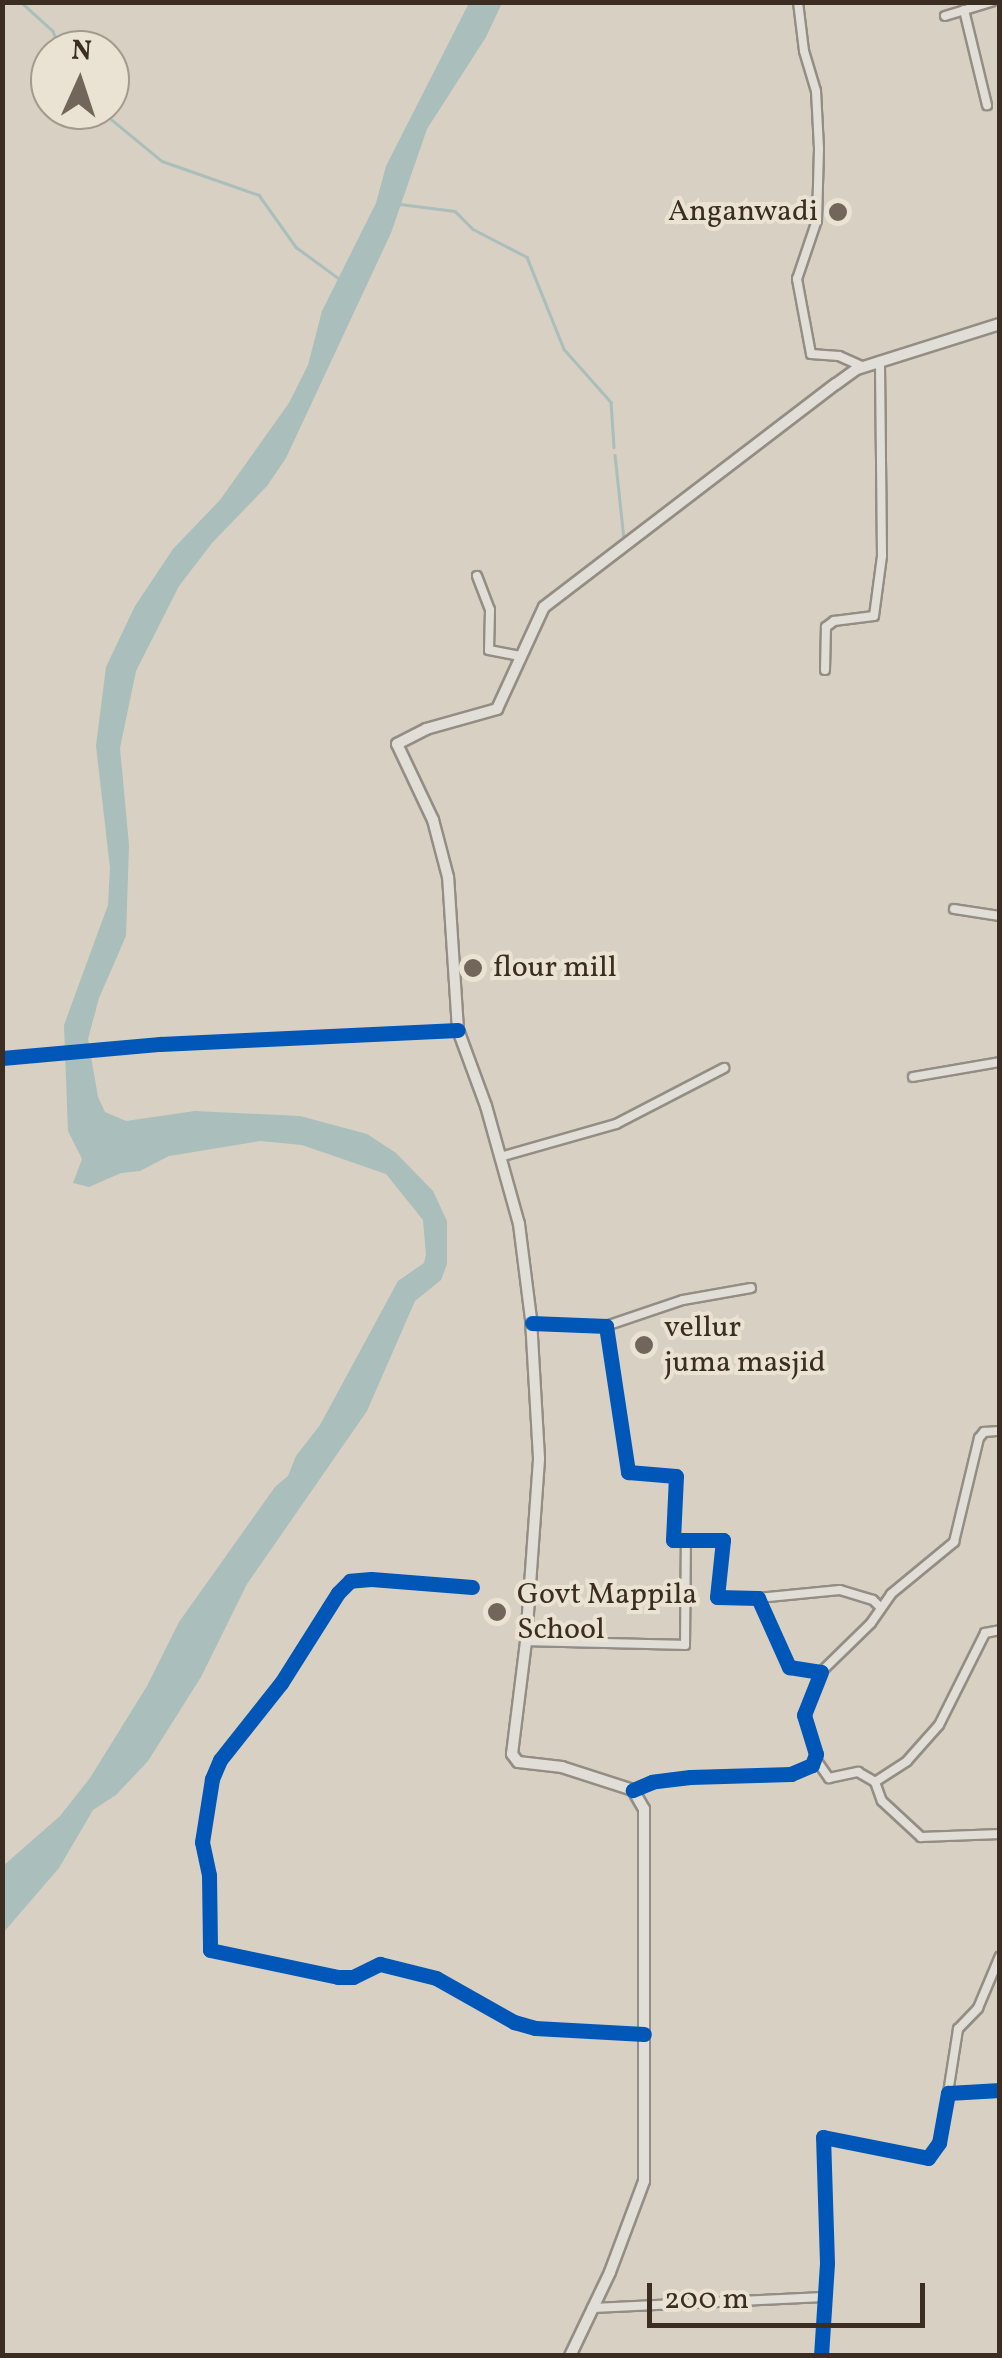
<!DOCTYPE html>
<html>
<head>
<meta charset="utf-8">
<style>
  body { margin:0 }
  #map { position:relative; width:1002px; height:2358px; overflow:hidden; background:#d7d0c3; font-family:Vollkorn,serif }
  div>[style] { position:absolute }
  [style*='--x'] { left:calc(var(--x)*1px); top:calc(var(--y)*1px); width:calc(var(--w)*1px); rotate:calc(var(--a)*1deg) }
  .water>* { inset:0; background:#aabebc }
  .stream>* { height:2.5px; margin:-1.25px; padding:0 1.25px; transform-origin:1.25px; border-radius:1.25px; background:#aabebc }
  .roads { filter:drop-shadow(2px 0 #938d84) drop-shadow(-2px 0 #938d84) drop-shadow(0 2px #938d84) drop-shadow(0 -2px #938d84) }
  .street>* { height:8px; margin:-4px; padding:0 4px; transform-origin:4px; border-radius:4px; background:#e1ded7 }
  .secondary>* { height:10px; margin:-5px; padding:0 5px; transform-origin:5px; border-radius:5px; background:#e1ded7 }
  .cycleway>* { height:15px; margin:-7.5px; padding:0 7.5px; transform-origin:7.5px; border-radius:7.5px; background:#0057b8 }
  .dots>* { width:28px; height:28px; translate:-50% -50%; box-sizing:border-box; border:5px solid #eae3d3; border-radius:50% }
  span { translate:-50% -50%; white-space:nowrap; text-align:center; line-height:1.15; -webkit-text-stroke:8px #eae3d3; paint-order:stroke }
  .poi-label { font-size:30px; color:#3b2d21 }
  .right { translate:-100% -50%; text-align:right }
  .left { translate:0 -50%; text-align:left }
  .frame { position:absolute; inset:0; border:5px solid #3b2d21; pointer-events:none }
  .north { position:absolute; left:30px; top:30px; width:100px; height:100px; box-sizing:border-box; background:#eae3d3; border:2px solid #a49a8c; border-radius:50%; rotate:3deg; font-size:28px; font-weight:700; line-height:40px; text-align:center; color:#3b2d21 }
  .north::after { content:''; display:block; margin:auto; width:35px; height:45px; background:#72665a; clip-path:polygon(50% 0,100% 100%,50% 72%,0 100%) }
  .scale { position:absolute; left:647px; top:2283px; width:278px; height:45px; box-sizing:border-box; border:5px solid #3b2d21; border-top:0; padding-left:12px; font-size:30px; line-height:35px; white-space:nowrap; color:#3b2d21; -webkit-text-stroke:8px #eae3d3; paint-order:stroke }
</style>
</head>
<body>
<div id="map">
  <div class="water">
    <div style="clip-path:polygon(469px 3px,502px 3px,486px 37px,427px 129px,391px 233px,286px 458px,267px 486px,212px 543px,179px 586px,136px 671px,120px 748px,129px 845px,126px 936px,99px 998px,88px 1039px,98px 1097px,105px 1112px,126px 1121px,195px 1111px,300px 1116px,367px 1134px,396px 1153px,433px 1191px,447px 1221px,447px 1264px,441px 1280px,415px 1301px,367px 1411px,247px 1584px,201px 1677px,148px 1761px,116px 1795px,93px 1810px,59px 1868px,3px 1933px,3px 1866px,60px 1816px,90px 1778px,147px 1686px,179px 1622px,275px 1487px,288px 1476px,296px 1456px,320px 1425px,398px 1281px,424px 1263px,426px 1255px,423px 1220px,386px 1174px,302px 1145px,260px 1141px,169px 1156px,140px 1171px,121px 1173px,89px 1187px,73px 1183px,82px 1159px,68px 1131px,64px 1025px,108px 905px,110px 868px,96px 746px,106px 667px,135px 606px,173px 549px,220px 500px,289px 403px,308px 365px,322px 311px,376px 203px,386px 166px)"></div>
  </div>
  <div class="stream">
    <div style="--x:21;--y:2;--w:43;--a:42.2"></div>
    <div style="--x:53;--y:31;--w:20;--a:70"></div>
    <div style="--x:100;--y:110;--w:80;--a:39.4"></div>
    <div style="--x:162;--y:161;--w:103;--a:19.3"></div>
    <div style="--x:259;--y:195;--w:64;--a:54.6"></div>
    <div style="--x:296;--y:247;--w:56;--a:36.3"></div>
    <div style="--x:400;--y:204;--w:55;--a:7.3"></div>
    <div style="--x:455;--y:211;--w:25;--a:45"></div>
    <div style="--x:473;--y:229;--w:61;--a:27.4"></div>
    <div style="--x:527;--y:257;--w:99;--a:68.1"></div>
    <div style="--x:564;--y:349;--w:71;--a:48.4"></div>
    <div style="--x:611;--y:402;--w:45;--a:86.2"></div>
    <div style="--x:615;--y:455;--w:84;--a:83.9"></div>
  </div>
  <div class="roads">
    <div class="street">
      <div style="--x:798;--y:2;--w:49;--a:83"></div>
      <div style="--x:804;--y:51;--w:42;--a:73.3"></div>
      <div style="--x:816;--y:91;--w:58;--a:87"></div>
      <div style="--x:819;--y:149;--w:71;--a:91.6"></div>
      <div style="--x:817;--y:220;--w:62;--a:108.7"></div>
      <div style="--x:797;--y:279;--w:76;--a:79.4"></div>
      <div style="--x:811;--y:354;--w:28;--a:4"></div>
      <div style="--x:839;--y:356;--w:27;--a:24"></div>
      <div style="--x:964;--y:10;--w:98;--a:76.4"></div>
      <div style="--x:945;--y:16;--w:48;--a:-16.9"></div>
      <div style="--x:477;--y:576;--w:36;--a:69"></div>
      <div style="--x:490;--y:610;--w:40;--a:91.4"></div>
      <div style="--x:489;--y:650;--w:33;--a:11"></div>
      <div style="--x:825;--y:670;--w:43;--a:-88.7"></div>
      <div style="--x:826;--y:627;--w:10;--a:-37"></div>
      <div style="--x:834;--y:621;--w:40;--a:-7.1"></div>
      <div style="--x:874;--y:616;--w:61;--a:-82.4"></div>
      <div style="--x:882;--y:556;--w:195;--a:-90.6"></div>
      <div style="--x:954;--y:909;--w:47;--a:8.7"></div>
      <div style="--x:2;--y:1058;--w:159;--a:-5.1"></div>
      <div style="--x:160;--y:1044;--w:298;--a:-2.7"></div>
      <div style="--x:913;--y:1077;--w:88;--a:-9.8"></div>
      <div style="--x:500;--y:1157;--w:121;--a:-15.9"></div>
      <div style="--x:616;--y:1124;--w:122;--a:-27.4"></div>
      <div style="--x:532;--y:1323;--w:74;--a:2.3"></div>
      <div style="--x:606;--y:1326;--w:148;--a:81.4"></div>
      <div style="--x:628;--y:1472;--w:48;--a:4.8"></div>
      <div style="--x:676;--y:1476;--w:64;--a:92.7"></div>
      <div style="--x:673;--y:1540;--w:50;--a:0"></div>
      <div style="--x:723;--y:1540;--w:57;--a:96"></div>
      <div style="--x:717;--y:1597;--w:41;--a:1.4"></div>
      <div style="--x:758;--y:1598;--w:76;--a:65.8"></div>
      <div style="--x:789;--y:1667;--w:32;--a:9"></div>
      <div style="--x:821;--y:1672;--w:46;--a:111.6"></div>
      <div style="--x:804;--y:1715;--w:41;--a:72.9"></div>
      <div style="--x:816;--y:1754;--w:12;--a:110"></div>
      <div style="--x:812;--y:1765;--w:23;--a:157"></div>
      <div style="--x:791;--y:1774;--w:101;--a:178.3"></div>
      <div style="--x:690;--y:1777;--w:38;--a:173"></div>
      <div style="--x:652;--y:1782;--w:21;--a:157"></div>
      <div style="--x:606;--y:1326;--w:81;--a:-18.7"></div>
      <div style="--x:683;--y:1300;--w:69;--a:-10"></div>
      <div style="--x:472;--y:1587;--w:101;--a:-175.5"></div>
      <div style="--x:371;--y:1579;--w:21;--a:175"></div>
      <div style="--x:350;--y:1581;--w:17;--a:135"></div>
      <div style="--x:338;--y:1593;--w:107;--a:122.3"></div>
      <div style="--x:281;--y:1683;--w:98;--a:128.4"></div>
      <div style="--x:220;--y:1760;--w:21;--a:113"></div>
      <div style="--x:212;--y:1779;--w:64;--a:99"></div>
      <div style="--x:202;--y:1842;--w:34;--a:78"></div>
      <div style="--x:209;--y:1875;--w:75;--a:89.2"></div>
      <div style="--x:210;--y:1950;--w:131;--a:11.9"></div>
      <div style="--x:338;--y:1977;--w:15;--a:0"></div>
      <div style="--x:353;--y:1977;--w:30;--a:-26"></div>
      <div style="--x:380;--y:1964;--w:58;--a:14"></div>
      <div style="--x:436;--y:1978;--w:90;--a:29.4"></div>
      <div style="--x:514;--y:2022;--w:22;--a:16"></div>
      <div style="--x:535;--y:2028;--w:109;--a:3.2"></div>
      <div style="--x:758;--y:1598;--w:82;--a:-5.6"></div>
      <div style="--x:840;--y:1590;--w:34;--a:17"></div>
      <div style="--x:873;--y:1600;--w:11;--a:45"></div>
      <div style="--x:526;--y:1641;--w:159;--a:1.4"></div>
      <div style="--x:685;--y:1645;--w:105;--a:-89.5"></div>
      <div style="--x:821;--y:1672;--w:70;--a:-44.4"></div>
      <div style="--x:871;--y:1623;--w:35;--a:-55"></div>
      <div style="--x:891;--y:1594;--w:82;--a:-39.5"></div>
      <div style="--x:954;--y:1542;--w:107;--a:-76.5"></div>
      <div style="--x:979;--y:1438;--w:8;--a:-50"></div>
      <div style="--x:984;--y:1432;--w:16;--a:-4"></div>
      <div style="--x:817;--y:1761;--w:21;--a:55"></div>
      <div style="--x:829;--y:1778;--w:30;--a:-12"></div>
      <div style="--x:858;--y:1772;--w:20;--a:30"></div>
      <div style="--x:875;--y:1782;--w:38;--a:-33"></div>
      <div style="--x:907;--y:1761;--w:48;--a:-48.4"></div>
      <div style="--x:939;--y:1725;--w:103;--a:-63.4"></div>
      <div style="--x:985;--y:1633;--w:15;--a:-11"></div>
      <div style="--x:875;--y:1782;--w:20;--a:70"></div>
      <div style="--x:882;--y:1801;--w:53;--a:42.7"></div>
      <div style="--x:921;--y:1837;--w:79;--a:-2.2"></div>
      <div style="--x:948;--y:2093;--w:65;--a:-81.1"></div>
      <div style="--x:958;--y:2029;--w:29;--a:-46"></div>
      <div style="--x:978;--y:2008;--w:56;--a:-67.1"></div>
      <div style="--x:592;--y:2308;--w:233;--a:-2.7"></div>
      <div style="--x:821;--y:2356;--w:93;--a:-86.3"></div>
      <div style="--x:827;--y:2263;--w:126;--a:-91.8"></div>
      <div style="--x:823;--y:2137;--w:107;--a:11.3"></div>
      <div style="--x:928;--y:2158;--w:19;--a:-54"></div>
      <div style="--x:939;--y:2143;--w:51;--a:-79.8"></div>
      <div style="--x:948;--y:2093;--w:52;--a:-3.3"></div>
    </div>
    <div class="secondary">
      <div style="--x:570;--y:2356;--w:93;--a:-64.5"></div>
      <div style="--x:610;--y:2272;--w:97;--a:-69.5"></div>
      <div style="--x:644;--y:2181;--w:372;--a:-90"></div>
      <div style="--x:644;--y:1809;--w:22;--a:-120"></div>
      <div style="--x:633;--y:1790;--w:75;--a:-162.1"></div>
      <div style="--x:562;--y:1767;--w:44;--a:-173.5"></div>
      <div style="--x:518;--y:1762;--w:10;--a:-127"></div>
      <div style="--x:512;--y:1754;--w:114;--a:-82.9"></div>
      <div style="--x:526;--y:1641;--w:183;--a:-85.9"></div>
      <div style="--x:539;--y:1458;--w:139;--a:-93.3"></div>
      <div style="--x:531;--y:1319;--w:96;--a:-97.2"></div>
      <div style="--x:519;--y:1224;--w:123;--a:-105.6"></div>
      <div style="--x:486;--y:1106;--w:81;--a:-110.2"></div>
      <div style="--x:458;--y:1030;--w:153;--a:-93.7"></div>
      <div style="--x:448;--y:877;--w:59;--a:-104.7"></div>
      <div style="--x:433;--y:820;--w:84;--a:-115.3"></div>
      <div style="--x:397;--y:744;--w:33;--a:-27"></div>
      <div style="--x:426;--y:729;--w:74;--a:-15.7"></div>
      <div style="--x:497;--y:709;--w:112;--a:-65.3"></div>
      <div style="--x:544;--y:607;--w:367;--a:-37.4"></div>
      <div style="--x:836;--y:384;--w:26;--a:-36"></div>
      <div style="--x:857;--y:369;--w:150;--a:-17.5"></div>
    </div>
  </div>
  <div class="cycleway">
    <div style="--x:2;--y:1058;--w:159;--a:-5.1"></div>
    <div style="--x:160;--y:1044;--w:298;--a:-2.7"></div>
    <div style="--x:532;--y:1323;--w:74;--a:2.3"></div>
    <div style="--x:606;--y:1326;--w:148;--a:81.4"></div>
    <div style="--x:628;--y:1472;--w:48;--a:4.8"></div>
    <div style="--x:676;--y:1476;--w:64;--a:92.7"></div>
    <div style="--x:673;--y:1540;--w:50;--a:0"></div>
    <div style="--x:723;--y:1540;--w:57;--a:96"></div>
    <div style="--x:717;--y:1597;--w:41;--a:1.4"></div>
    <div style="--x:758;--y:1598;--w:76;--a:65.8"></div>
    <div style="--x:789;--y:1667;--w:32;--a:9"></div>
    <div style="--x:821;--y:1672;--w:46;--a:111.6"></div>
    <div style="--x:804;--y:1715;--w:41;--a:72.9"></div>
    <div style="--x:816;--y:1754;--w:12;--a:110"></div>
    <div style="--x:812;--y:1765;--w:23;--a:157"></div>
    <div style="--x:791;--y:1774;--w:101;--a:178.3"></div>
    <div style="--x:690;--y:1777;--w:38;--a:173"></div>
    <div style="--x:652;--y:1782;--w:21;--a:157"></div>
    <div style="--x:472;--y:1587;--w:101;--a:-175.5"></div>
    <div style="--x:371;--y:1579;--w:21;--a:175"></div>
    <div style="--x:350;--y:1581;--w:17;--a:135"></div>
    <div style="--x:338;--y:1593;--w:107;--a:122.3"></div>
    <div style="--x:281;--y:1683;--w:98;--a:128.4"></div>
    <div style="--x:220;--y:1760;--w:21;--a:113"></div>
    <div style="--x:212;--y:1779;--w:64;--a:99"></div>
    <div style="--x:202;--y:1842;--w:34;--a:78"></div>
    <div style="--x:209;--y:1875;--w:75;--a:89.2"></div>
    <div style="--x:210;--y:1950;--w:131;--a:11.9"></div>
    <div style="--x:338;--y:1977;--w:15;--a:0"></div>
    <div style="--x:353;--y:1977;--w:30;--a:-26"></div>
    <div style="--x:380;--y:1964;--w:58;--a:14"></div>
    <div style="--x:436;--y:1978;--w:90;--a:29.4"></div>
    <div style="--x:514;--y:2022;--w:22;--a:16"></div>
    <div style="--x:535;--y:2028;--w:109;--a:3.2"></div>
    <div style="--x:821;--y:2356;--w:93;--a:-86.3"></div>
    <div style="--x:827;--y:2263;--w:126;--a:-91.8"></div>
    <div style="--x:823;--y:2137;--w:107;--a:11.3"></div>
    <div style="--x:928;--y:2158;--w:19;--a:-54"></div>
    <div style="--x:939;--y:2143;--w:51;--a:-79.8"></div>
    <div style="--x:948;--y:2093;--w:52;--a:-3.3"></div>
  </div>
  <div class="dots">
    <div style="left:838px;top:212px;background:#72665a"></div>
    <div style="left:473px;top:968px;background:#72665a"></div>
    <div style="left:644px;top:1345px;background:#72665a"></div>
    <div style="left:497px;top:1612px;background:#72665a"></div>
  </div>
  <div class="poi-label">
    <span class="right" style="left:818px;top:212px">Anganwadi</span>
    <span class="left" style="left:493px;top:968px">flour mill</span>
    <span class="left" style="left:664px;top:1345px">vellur<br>juma masjid</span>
    <span class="left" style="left:517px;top:1612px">Govt Mappila<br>School</span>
  </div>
  <div class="frame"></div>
  <div class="north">N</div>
  <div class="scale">200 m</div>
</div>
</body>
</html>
